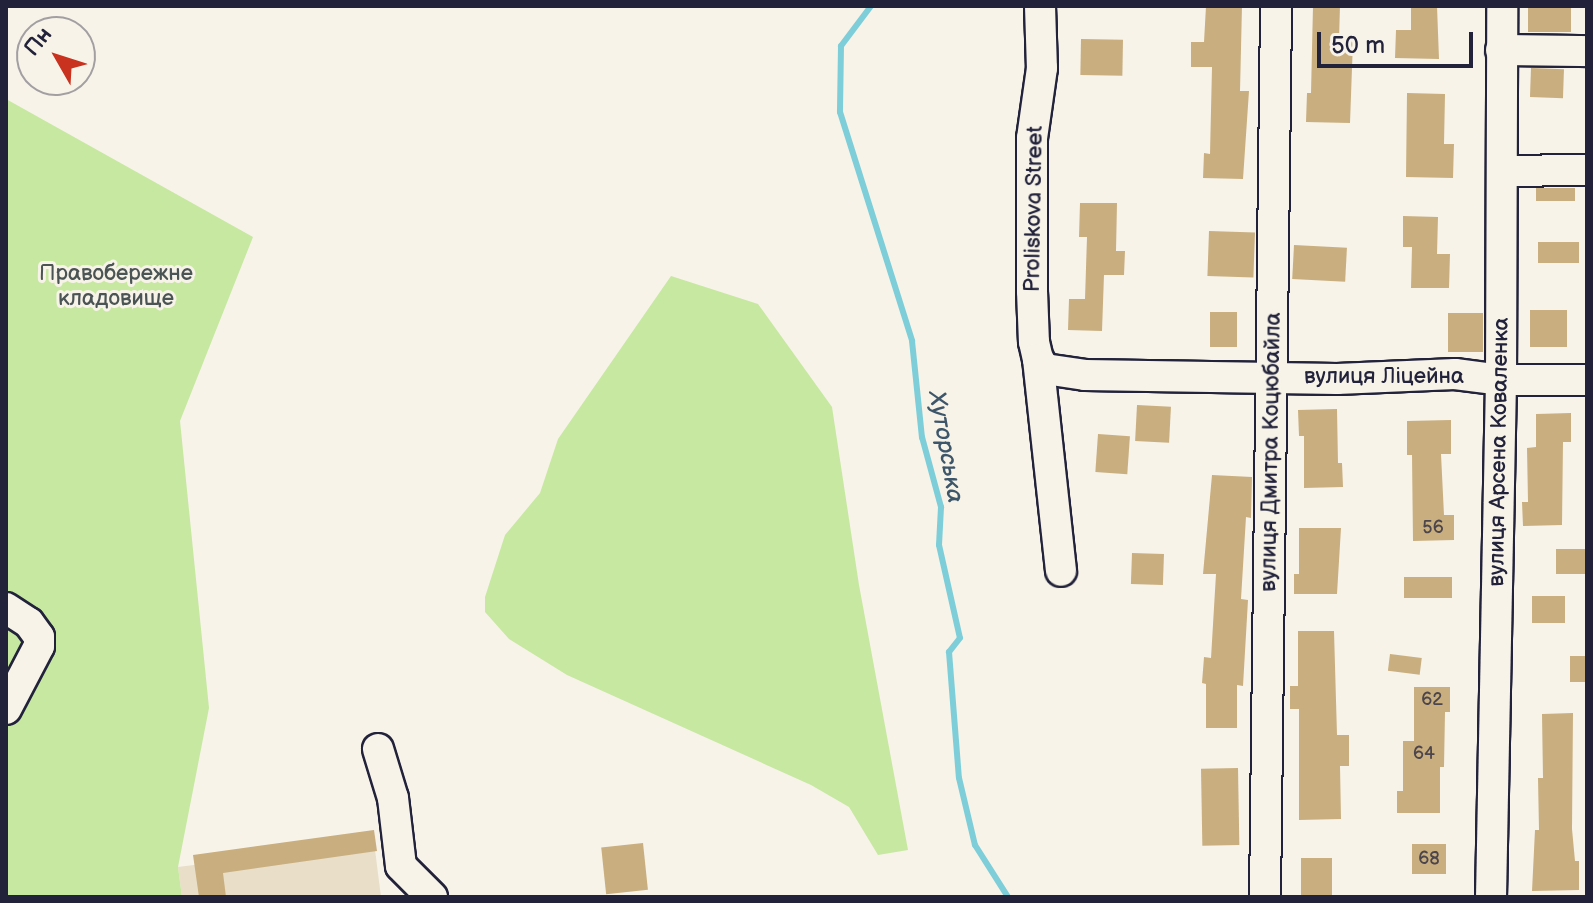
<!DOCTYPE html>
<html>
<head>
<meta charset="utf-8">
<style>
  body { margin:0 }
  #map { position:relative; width:1593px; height:903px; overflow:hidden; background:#f7f3e8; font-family:"Balsamiq Sans",sans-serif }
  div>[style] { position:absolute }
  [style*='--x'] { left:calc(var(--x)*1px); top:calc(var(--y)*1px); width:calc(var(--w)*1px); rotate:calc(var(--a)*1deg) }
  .built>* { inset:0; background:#e9dec8 }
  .green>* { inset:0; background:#c6e8a1 }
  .stream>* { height:6px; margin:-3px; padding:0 3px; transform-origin:3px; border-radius:3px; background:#7eced9 }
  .building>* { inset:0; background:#c9ae7f; transform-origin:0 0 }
  .roads { filter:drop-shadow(2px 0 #22223b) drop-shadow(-2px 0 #22223b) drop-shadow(0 2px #22223b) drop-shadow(0 -2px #22223b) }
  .minor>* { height:30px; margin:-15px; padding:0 15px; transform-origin:15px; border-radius:15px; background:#f7f3e8 }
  span { translate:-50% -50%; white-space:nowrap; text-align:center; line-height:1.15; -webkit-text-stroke:6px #f7f3e8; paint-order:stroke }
  .number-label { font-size:18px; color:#4c454c }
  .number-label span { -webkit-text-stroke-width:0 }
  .street-label { font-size:22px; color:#22223b }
  .park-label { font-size:22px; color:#4b5454 }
  .water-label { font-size:24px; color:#3e566a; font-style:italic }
  .frame { position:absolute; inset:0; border:8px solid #22223b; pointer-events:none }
  .north { position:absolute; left:16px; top:16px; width:80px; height:80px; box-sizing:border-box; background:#f7f3e8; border:2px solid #a29fa3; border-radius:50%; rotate:309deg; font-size:22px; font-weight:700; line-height:32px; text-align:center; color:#22223b }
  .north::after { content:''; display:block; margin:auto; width:28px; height:36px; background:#c8321e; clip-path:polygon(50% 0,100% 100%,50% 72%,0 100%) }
  .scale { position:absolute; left:1317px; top:32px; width:156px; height:36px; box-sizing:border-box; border:4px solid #22223b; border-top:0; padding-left:10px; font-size:24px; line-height:28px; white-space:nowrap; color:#22223b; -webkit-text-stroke:6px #f7f3e8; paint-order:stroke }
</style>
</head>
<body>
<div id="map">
  <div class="built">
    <div style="clip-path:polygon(374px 842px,381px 897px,182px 897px,178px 867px)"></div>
  </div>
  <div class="green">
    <div style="clip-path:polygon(6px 99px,253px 237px,180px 421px,209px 708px,178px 867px,182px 897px,6px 897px)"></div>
    <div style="clip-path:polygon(671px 276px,758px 304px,832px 407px,859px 585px,908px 850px,878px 855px,849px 807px,811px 785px,567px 675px,509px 639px,485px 612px,485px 597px,505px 535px,540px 493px,558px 439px)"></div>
  </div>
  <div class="stream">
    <div style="--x:871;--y:6;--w:50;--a:126.9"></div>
    <div style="--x:841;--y:46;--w:66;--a:90.9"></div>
    <div style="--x:840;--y:112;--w:240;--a:72.5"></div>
    <div style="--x:912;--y:341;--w:97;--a:84.1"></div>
    <div style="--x:922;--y:437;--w:73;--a:74.8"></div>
    <div style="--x:941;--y:507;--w:38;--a:93"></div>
    <div style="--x:939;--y:545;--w:95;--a:77.3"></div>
    <div style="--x:960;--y:638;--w:18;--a:128"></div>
    <div style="--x:949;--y:652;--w:126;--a:85.5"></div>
    <div style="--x:959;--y:778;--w:69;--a:76.6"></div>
    <div style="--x:975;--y:845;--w:62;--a:57.6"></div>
  </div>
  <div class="building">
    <div style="clip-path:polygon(1206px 6px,1242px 6px,1240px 91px,1249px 91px,1243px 179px,1203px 178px,1204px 153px,1210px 154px,1212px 67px,1191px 67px,1191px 42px,1204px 42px)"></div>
    <div style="clip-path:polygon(1313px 6px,1340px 6px,1339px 40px,1353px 41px,1350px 123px,1306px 122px,1307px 93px,1311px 93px)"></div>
    <div style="clip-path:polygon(1411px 6px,1437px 6px,1439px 59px,1395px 58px,1396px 30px,1411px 30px)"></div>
    <div style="left:1528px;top:6px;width:43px;height:26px"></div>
    <div style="left:1081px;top:39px;width:42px;height:36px;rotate:1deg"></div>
    <div style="left:1531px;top:68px;width:33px;height:29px;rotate:2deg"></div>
    <div style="clip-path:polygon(1407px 93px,1445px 94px,1444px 144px,1454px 144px,1453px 178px,1406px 177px)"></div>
    <div style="left:1575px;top:188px;width:13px;height:39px;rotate:90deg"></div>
    <div style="clip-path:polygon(1080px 203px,1117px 203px,1116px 251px,1125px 251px,1124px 275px,1104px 275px,1102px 331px,1068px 330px,1069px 299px,1085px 299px,1087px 237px,1079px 237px)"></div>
    <div style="clip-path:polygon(1403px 216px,1438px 217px,1437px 254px,1450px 254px,1449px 288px,1411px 288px,1412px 247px,1403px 247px)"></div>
    <div style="left:1209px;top:231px;width:46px;height:45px;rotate:2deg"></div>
    <div style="left:1538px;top:242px;width:41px;height:21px"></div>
    <div style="left:1294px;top:245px;width:53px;height:34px;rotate:3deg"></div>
    <div style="left:1567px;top:310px;width:37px;height:37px;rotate:90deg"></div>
    <div style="left:1210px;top:312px;width:27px;height:35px"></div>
    <div style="left:1483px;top:313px;width:39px;height:35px;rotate:90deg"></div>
    <div style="left:1137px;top:405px;width:34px;height:36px;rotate:3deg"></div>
    <div style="clip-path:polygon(1337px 409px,1338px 463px,1342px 463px,1343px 487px,1304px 488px,1304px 436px,1299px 436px,1298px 410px)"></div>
    <div style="clip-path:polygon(1571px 413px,1571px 442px,1563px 442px,1562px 525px,1523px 526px,1522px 502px,1528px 502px,1527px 448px,1536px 447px,1536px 414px)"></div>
    <div style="clip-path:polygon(1451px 420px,1451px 454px,1441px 454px,1444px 515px,1454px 515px,1454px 540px,1413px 541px,1412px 455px,1407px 455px,1407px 421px)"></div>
    <div style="left:1098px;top:434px;width:32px;height:38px;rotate:4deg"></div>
    <div style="clip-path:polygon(1212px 475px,1252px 477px,1251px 518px,1246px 517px,1241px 599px,1248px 600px,1243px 686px,1237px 685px,1237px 728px,1206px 728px,1206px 684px,1202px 683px,1204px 657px,1211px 658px,1216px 574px,1203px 574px)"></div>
    <div style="clip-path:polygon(1299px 528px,1341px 528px,1337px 594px,1294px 594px,1294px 574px,1299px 574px)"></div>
    <div style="left:1556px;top:549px;width:31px;height:25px"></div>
    <div style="left:1132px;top:553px;width:32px;height:31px;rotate:2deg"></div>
    <div style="left:1404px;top:577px;width:48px;height:21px"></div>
    <div style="left:1532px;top:596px;width:33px;height:27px"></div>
    <div style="clip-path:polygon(1298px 631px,1334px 631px,1337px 735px,1349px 735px,1349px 766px,1340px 766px,1341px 819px,1299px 820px,1299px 709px,1290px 709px,1290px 686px,1298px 686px)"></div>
    <div style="left:1390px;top:654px;width:32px;height:17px;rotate:7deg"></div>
    <div style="left:1587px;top:656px;width:26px;height:17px;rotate:90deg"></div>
    <div style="clip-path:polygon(1414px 687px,1450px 687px,1450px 712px,1445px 712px,1444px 767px,1440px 767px,1440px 813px,1397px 813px,1397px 791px,1403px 791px,1403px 741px,1414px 741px)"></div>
    <div style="clip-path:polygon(1573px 713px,1572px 829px,1575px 861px,1579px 861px,1579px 890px,1532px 891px,1535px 830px,1539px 830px,1538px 778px,1543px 778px,1542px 714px)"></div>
    <div style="left:1238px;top:768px;width:77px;height:37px;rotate:89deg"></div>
    <div style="clip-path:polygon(374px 830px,377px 851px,223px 873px,226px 897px,199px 897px,193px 855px)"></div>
    <div style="left:643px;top:843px;width:47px;height:42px;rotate:84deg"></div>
    <div style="left:1412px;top:844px;width:34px;height:30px"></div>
    <div style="left:1301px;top:858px;width:31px;height:39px"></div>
  </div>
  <div class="roads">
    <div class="minor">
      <div style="--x:1040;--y:6;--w:62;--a:88.2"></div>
      <div style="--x:1042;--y:68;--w:71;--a:98.1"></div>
      <div style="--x:1032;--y:138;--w:153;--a:90"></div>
      <div style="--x:1032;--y:291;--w:51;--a:87.8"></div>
      <div style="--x:1034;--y:342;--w:17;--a:77"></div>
      <div style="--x:1038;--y:359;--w:12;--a:55"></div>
      <div style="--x:1045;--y:369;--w:40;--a:8.5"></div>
      <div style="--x:1085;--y:375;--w:252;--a:0.9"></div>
      <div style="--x:1337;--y:379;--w:118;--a:-2.4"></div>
      <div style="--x:1455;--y:374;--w:46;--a:7.4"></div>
      <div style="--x:1501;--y:380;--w:86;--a:0"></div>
      <div style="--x:1501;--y:50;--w:86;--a:0.7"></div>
      <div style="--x:1502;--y:171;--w:85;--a:-0.7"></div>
      <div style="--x:1038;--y:359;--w:213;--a:83.8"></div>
      <div style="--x:6;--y:608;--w:27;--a:33"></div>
      <div style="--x:29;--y:623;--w:17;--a:54"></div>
      <div style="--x:39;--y:637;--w:9;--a:90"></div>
      <div style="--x:39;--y:646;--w:71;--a:117.6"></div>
      <div style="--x:378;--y:749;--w:51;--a:73"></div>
      <div style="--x:393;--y:798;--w:68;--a:83.3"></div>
      <div style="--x:401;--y:866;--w:44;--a:45"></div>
      <div style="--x:1265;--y:897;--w:891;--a:-89.29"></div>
      <div style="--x:1491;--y:897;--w:517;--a:-88.89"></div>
      <div style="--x:1501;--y:380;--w:374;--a:-89.8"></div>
    </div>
  </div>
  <div class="number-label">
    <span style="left:1433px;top:528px">56</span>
    <span style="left:1432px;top:700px">62</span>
    <span style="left:1424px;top:754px">64</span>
    <span style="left:1429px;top:859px">68</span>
  </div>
  <div class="street-label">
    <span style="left:1034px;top:209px;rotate:-89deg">Proliskova Street</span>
    <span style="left:1384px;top:377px">вулиця Ліцейна</span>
    <span style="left:1271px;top:452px;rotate:-89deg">вулиця Дмитра Коцюбайла</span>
    <span style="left:1499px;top:452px;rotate:-89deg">вулиця Арсена Коваленка</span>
  </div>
  <div class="park-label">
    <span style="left:116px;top:286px">Правобережне<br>кладовище</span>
  </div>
  <div class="water-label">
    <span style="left:946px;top:447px;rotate:80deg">Хуторська</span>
  </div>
  <div class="frame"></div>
  <div class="north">Пн</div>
  <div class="scale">50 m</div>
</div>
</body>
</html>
